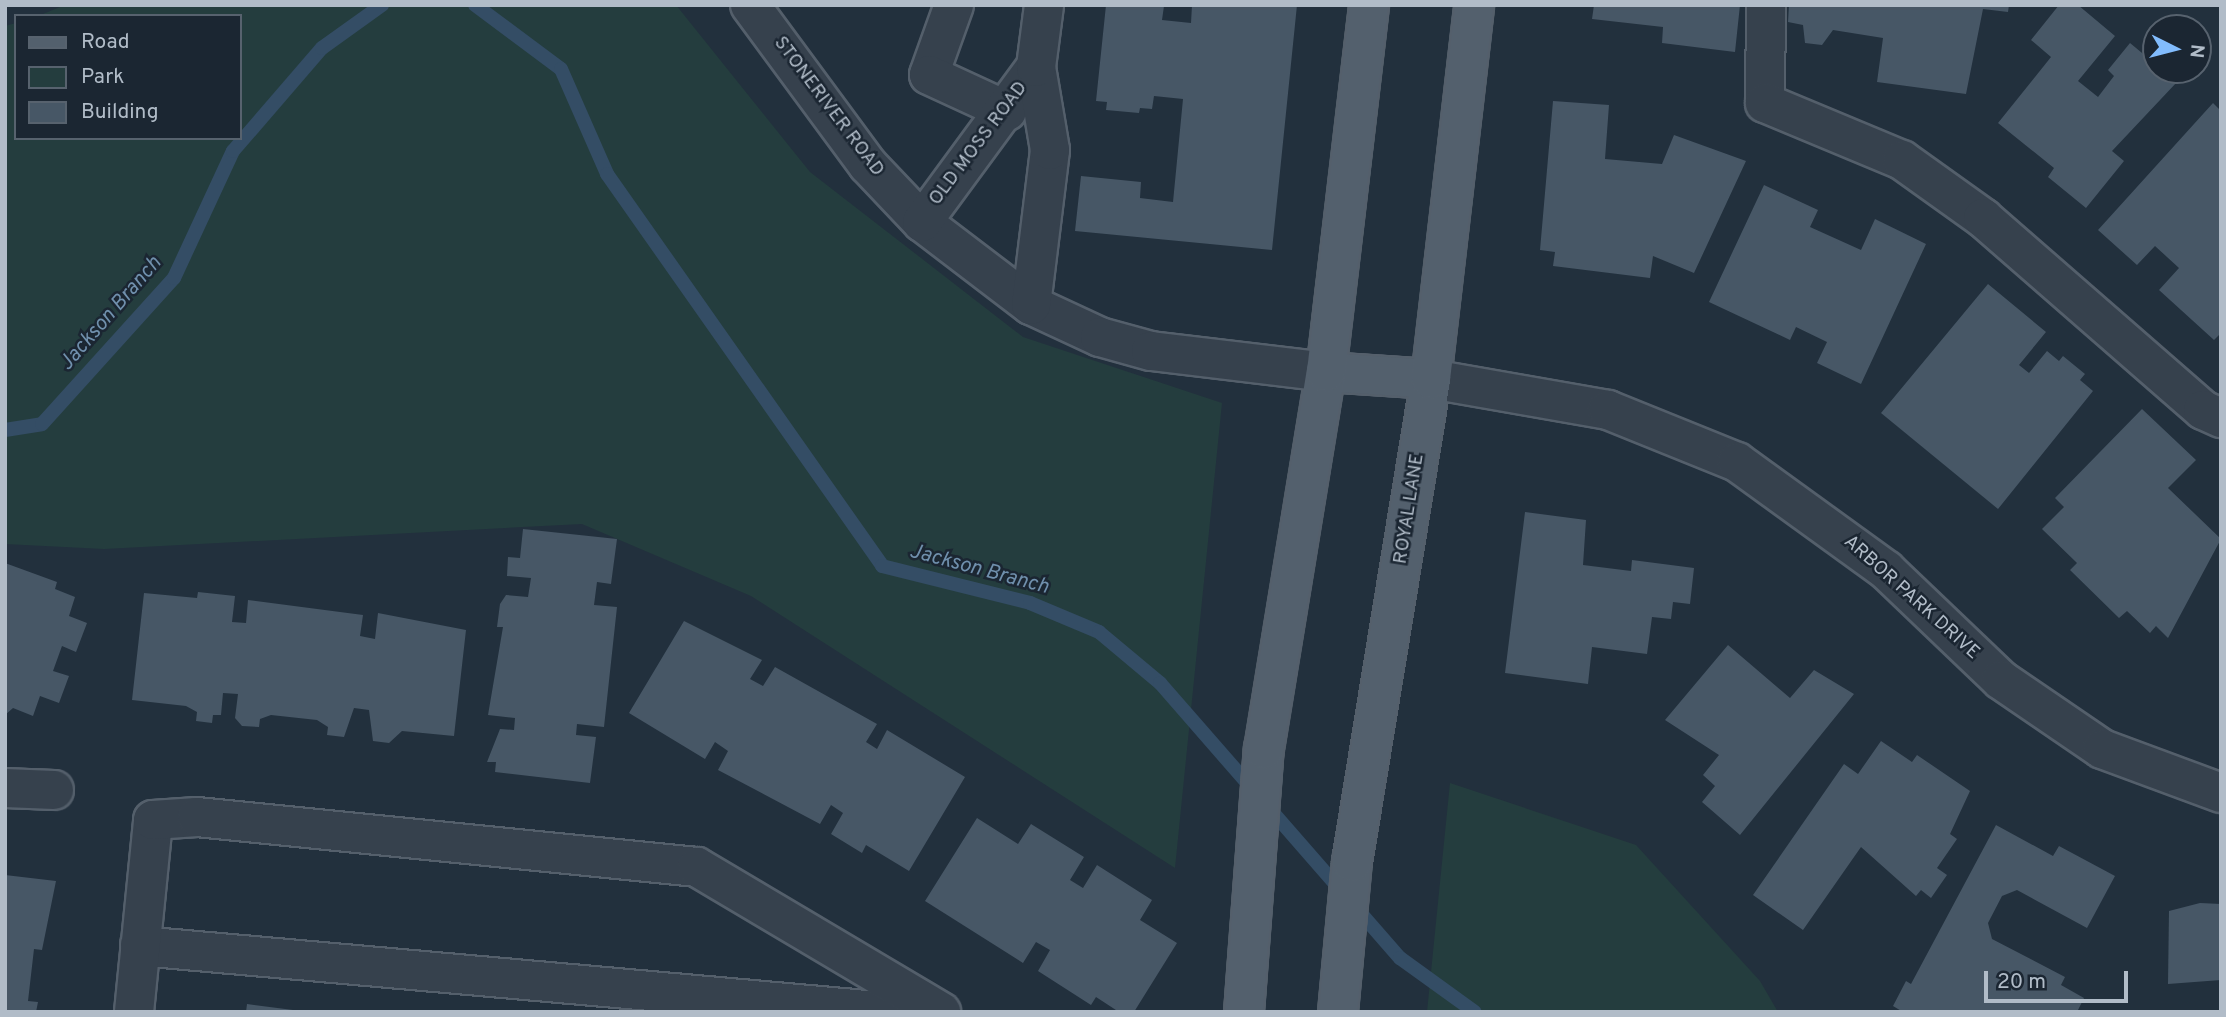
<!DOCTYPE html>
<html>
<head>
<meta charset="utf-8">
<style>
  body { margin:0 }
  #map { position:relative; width:2226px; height:1017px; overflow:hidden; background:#22303d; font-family:Overpass,sans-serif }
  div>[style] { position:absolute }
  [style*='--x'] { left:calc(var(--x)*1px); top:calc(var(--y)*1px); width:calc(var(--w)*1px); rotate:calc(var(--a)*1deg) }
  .green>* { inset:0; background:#243d3e }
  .stream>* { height:14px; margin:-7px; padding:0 7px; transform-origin:7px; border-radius:7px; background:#344d65 }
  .building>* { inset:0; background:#475766 }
  .roads { filter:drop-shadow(2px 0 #545f6b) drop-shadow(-2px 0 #545f6b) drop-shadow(0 2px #545f6b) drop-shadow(0 -2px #545f6b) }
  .minor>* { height:38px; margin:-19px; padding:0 19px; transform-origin:19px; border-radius:19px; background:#36414d }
  .major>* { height:38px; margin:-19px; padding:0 19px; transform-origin:19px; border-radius:19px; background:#53606d }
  span { translate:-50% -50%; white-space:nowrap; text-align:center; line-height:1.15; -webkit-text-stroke:5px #1b2632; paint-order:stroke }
  .street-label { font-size:19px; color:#b1bcc8 }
  .water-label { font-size:21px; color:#7090ad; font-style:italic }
  .frame { position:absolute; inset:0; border:7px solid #b1bcc8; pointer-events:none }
  .legend { position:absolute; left:14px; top:14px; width:228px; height:126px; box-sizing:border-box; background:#1b2632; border:2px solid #57626e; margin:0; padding:9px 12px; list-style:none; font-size:21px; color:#b1bcc8 }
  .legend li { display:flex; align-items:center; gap:14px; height:35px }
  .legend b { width:35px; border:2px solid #57626e }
  .north { position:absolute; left:2142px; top:14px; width:70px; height:70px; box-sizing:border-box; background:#1b2632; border:2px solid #57626e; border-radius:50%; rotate:96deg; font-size:19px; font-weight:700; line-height:28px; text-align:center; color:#b1bcc8 }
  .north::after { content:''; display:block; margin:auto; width:24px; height:32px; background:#82bcfd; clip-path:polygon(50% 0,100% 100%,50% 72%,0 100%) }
  .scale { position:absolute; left:1984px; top:971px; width:144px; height:32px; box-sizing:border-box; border:4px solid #b1bcc8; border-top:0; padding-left:9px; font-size:21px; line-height:24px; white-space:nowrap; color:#b1bcc8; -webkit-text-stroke:5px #1b2632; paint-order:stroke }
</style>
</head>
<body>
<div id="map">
  <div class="green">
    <div style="clip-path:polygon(65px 5px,676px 5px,810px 172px,1023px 337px,1222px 403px,1175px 868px,751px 596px,582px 524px,104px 549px,5px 544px,5px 26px,16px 23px,16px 138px,240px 138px,240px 16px,38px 16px)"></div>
    <div style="clip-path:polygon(1450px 783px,1636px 845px,1760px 981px,1778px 1012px,1427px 1012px)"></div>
  </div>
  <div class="stream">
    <div style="--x:475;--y:5;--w:107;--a:36.7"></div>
    <div style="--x:561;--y:69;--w:115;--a:66.3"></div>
    <div style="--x:607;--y:174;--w:479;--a:54.9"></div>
    <div style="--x:882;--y:566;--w:153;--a:14"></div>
    <div style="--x:1030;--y:603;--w:75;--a:22.8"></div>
    <div style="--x:1099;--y:632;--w:80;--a:39.9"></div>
    <div style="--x:1160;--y:683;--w:365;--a:48.9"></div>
    <div style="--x:1400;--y:958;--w:92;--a:35.8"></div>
    <div style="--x:5;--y:430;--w:37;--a:-9"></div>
    <div style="--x:42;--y:424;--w:197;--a:-47.9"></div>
    <div style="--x:174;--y:278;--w:140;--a:-65.1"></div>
    <div style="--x:233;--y:151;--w:136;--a:-49.2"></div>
    <div style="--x:322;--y:48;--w:74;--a:-35.6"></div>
  </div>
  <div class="building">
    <div style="clip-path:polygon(1106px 5px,1164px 6px,1162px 20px,1191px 23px,1192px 5px,1297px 5px,1272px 250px,1075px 231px,1081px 176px,1141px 182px,1140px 198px,1173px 202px,1183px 99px,1154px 96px,1152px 109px,1140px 108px,1139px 113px,1106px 110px,1107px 102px,1096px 101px)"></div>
    <div style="clip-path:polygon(1594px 5px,1740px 5px,1735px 52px,1662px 43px,1663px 27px,1592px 19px)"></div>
    <div style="clip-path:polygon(1789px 5px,2009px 5px,2008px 12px,1983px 9px,1966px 94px,1877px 82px,1883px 38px,1833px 30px,1822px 45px,1805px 43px,1803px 25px,1788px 22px)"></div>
    <div style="clip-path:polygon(2059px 5px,2078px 5px,2115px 36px,2078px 81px,2098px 97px,2114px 76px,2108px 70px,2130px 43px,2177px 82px,2112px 151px,2124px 161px,2086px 208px,2048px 177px,2054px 168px,1998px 123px,2051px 57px,2031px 40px)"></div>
    <div style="clip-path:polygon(1553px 101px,1609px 105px,1605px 159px,1662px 164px,1674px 135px,1746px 161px,1694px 273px,1653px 256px,1650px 278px,1553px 266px,1555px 252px,1540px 250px)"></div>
    <div style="clip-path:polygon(2213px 103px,2221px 111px,2221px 333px,2214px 340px,2159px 290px,2179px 268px,2155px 246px,2137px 265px,2098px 230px)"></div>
    <div style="clip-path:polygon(1764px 185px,1818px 210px,1810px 227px,1861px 250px,1875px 219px,1926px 244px,1861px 384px,1817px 363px,1827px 342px,1796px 327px,1790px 340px,1709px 302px)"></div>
    <div style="clip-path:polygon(1988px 284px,2046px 332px,2019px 365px,2029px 373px,2047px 351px,2059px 361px,2063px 356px,2085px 374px,2080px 380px,2093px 391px,1998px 509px,1881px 413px)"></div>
    <div style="clip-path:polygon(2142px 409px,2196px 460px,2168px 488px,2221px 539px,2168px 638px,2156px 626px,2150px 633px,2127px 611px,2119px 618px,2070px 570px,2077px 563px,2042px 529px,2064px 507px,2055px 498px)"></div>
    <div style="clip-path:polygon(1525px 512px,1586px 520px,1583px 565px,1631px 571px,1632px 560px,1694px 568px,1690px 604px,1673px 602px,1671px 619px,1652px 617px,1647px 654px,1592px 647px,1588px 684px,1505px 673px)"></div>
    <div style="clip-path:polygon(523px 529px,617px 539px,611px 584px,597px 582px,594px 605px,617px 607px,604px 727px,577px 724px,576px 735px,596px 737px,590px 783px,495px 772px,496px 762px,487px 762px,500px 729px,514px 730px,515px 718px,488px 715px,503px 627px,497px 627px,500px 604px,506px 595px,528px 597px,531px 578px,507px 576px,508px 557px,520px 558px)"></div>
    <div style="clip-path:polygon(5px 563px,57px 582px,55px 589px,75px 597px,69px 616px,87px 623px,76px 652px,62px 646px,53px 671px,69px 676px,59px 703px,40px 696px,33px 716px,13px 708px,5px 715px)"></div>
    <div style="clip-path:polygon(198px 592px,235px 596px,232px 622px,246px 623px,248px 600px,363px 615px,360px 636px,375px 639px,378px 613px,466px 630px,454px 736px,402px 731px,389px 743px,373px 741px,369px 710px,354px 708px,344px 737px,327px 735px,328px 727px,317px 720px,271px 715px,260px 719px,259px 727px,242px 726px,235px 718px,238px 694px,223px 693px,221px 715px,213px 715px,212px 723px,196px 721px,197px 712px,186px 706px,132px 700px,144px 593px,197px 598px)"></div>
    <div style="clip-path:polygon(684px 621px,762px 660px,750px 679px,763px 686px,775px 667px,877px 724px,866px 742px,877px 749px,887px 730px,965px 777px,909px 871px,866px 845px,862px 853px,831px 834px,843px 813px,831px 805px,820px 824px,718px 770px,728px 751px,715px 742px,705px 759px,629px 713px)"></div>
    <div style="clip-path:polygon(1728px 645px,1790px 698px,1814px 670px,1854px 694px,1740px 835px,1702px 802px,1715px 786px,1703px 775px,1719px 755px,1665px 720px)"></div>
    <div style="clip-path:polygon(1881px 741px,1912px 762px,1917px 755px,1970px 791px,1950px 834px,1957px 839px,1937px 868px,1947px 875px,1931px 898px,1921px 890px,1916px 896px,1861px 847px,1803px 930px,1753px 895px,1844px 764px,1858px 774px)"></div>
    <div style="clip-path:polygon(977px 818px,1018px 844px,1031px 824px,1084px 857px,1070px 880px,1083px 888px,1097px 865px,1152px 900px,1140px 920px,1177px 943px,1134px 1012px,1119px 1012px,1096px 997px,1091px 1005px,1038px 971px,1050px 950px,1036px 942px,1023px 963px,925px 901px)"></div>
    <div style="clip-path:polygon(1996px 825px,2053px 856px,2059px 846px,2115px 876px,2087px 928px,2017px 890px,2002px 896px,1988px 923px,1992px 939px,2065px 977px,2061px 985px,2084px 998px,2077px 1012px,1903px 1012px,1893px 1006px,1906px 981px,1911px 984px)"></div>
    <div style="clip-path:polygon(5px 875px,56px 881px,42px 950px,34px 949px,28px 1001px,38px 1002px,36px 1012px,5px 1012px)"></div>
    <div style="clip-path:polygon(2200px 903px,2221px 904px,2221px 980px,2168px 984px,2169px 911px)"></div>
    <div style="clip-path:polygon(247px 1004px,293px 1010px,293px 1012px,246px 1012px)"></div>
  </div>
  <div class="roads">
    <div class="minor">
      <div style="--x:750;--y:5;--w:199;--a:53.6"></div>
      <div style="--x:868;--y:165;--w:79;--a:46.5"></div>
      <div style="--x:922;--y:222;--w:137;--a:37.3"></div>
      <div style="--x:1031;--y:305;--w:76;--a:24.9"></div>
      <div style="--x:1100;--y:337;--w:53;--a:15.4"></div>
      <div style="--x:1151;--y:351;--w:176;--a:6.8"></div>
      <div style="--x:954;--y:5;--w:74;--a:109.7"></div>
      <div style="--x:929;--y:75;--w:86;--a:24.8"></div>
      <div style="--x:1766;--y:5;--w:98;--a:90.6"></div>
      <div style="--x:1765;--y:103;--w:148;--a:22.6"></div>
      <div style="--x:1902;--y:160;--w:100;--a:35.6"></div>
      <div style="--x:1983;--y:218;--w:292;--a:41.1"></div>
      <div style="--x:2203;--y:410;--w:20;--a:24"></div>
      <div style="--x:922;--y:222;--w:192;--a:-53.7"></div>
      <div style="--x:1031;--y:305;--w:156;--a:-83"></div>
      <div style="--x:1050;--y:150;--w:84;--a:-99.6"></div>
      <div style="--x:1036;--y:67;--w:63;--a:-82.6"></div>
      <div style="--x:1431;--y:379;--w:180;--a:9.9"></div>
      <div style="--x:1608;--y:410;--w:139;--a:22"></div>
      <div style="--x:1737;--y:462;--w:184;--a:35.9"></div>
      <div style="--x:1886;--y:570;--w:159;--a:43.7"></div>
      <div style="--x:2001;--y:680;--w:122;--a:34.3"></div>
      <div style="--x:2102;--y:749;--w:127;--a:20.3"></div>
      <div style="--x:5;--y:788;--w:49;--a:2.3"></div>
      <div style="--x:140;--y:946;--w:752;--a:5.04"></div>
      <div style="--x:134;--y:1012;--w:193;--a:-84.3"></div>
      <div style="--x:153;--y:820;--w:44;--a:-3.9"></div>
      <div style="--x:197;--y:817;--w:502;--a:5.71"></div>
      <div style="--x:697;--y:867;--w:284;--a:30.7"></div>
    </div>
    <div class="major">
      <div style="--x:1326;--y:372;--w:105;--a:3.8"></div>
      <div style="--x:1244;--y:1012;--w:264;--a:-85.7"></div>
      <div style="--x:1264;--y:749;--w:382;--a:-80.7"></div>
      <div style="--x:1326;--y:372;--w:370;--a:-83.3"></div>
      <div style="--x:1338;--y:1012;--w:151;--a:-84.7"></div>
      <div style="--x:1352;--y:862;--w:489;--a:-80.7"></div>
      <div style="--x:1431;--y:379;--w:376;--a:-83.4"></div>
    </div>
  </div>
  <div class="street-label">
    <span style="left:828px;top:107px;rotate:53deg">STONERIVER ROAD</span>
    <span style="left:979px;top:144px;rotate:-53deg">OLD MOSS ROAD</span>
    <span style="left:1410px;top:509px;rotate:-81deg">ROYAL LANE</span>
    <span style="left:1911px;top:598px;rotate:42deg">ARBOR PARK DRIVE</span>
  </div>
  <div class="water-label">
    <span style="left:111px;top:314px;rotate:-49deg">Jackson Branch</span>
    <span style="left:979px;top:570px;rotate:15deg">Jackson Branch</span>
  </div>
  <div class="frame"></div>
  <ul class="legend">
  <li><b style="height:9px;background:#53606d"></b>Road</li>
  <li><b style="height:19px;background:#243d3e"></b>Park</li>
  <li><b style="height:19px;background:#475766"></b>Building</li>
  </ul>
  <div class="north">N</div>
  <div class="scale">20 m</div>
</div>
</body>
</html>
